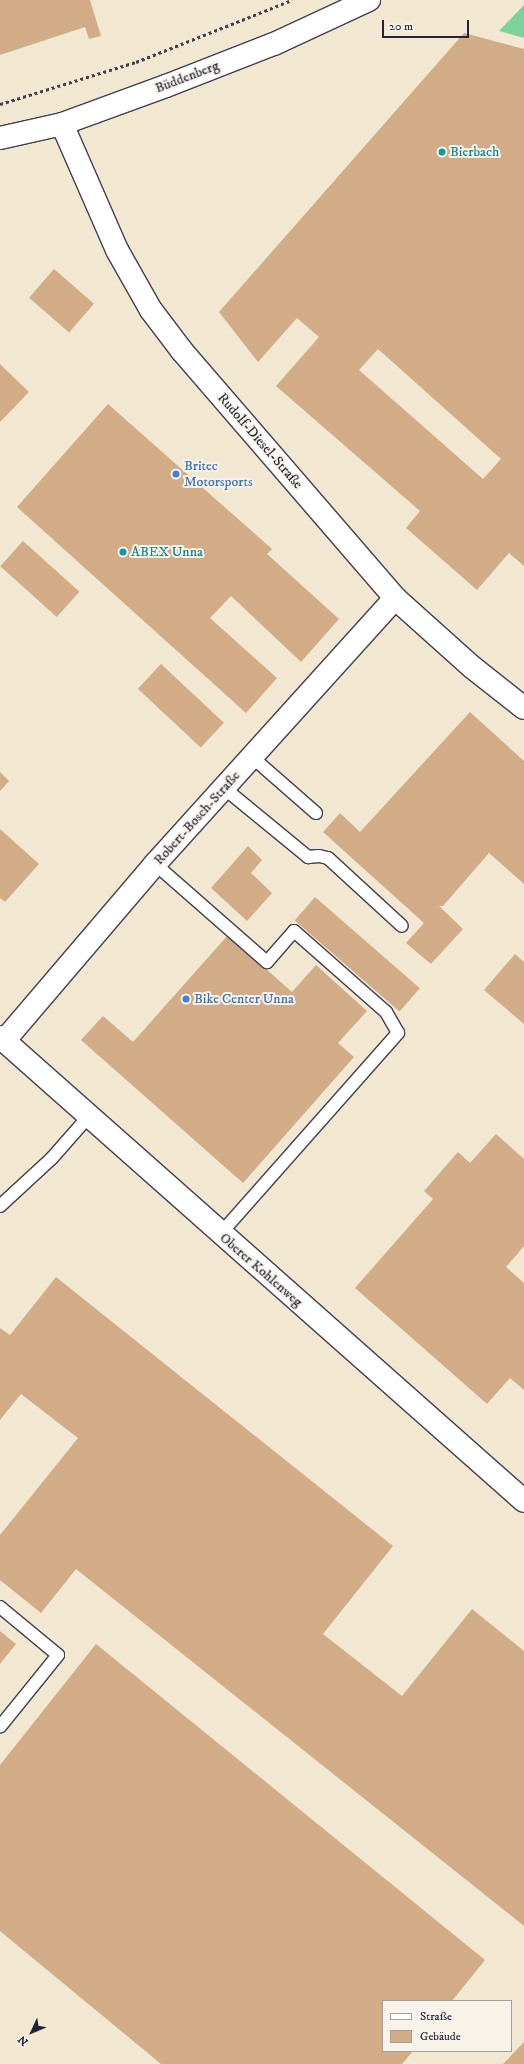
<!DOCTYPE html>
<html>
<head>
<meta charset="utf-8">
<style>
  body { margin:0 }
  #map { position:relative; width:524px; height:2064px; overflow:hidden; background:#f2e8d1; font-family:"IM FELL DW Pica",serif }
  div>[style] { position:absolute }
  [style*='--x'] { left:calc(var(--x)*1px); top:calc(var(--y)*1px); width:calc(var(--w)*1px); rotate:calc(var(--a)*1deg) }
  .green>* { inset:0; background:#7bd399 }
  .building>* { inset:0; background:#d2ac87; transform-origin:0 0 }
  .path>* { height:2.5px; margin-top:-1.25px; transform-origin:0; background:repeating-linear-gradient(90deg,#414052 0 3px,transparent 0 6px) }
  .roads { filter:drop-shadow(1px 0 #414052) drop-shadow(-1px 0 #414052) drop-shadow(0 1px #414052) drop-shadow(0 -1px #414052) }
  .lane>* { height:12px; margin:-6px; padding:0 6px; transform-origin:6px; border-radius:6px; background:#fff }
  .street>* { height:22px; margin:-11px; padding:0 11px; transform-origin:11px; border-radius:11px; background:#fff }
  .secondary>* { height:22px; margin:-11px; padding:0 11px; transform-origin:11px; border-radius:11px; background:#fff }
  .dots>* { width:11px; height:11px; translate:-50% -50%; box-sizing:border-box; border:2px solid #f7f3e8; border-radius:50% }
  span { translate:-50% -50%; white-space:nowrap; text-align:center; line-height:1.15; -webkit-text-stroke:4px #f7f3e8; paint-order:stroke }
  .street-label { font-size:14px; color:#22223b }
  .culture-label { font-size:14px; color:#0d838f }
  .left { translate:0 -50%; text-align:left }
  .shop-label { font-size:14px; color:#366cbe }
  .legend { position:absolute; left:382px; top:2000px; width:130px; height:52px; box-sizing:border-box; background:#f7f3e8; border:1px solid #a29fa3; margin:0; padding:5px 7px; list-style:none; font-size:12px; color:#22223b }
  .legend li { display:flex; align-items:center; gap:8px; height:20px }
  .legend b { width:20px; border:1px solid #a29fa3 }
  .north { position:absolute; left:12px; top:2012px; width:40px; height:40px; -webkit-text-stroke:3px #f7f3e8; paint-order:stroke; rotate:226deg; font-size:11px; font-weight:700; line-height:16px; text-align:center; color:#22223b }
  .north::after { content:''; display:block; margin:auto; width:14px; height:18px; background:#22223b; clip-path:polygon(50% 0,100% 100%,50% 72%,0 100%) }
  .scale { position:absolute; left:382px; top:20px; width:87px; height:18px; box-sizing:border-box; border:2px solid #22223b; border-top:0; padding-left:5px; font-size:12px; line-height:14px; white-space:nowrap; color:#22223b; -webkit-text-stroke:3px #f7f3e8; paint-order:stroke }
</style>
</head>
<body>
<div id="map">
  <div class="green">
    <div style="clip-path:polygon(524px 5px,524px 38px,499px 31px)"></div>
  </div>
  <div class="building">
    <div style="clip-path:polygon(0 0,90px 0,101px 36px,89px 39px,85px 27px,0 55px)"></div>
    <div style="clip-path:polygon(evenodd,464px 33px,524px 49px,524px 566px,509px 553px,477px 590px,406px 528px,420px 511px,276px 386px,319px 337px,297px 318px,258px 362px,219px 312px,464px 33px,378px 349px,501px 459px,483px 479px,359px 370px,378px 349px)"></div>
    <div style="left:54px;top:269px;width:53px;height:38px;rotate:41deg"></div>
    <div style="clip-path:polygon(0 364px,29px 392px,0 422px)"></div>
    <div style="clip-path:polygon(108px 404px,272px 549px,267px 554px,339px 619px,301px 662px,231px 596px,210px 618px,277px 678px,246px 713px,17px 507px)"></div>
    <div style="left:23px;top:541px;width:76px;height:34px;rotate:42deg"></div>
    <div style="left:161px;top:664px;width:86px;height:34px;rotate:43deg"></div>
    <div style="clip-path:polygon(470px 712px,524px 761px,524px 884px,489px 853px,443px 906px,439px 906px,463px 929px,431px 964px,406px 943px,424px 923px,323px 832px,340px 813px,360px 832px)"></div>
    <div style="clip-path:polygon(0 772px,9px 781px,0 791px)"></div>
    <div style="clip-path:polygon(0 829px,39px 864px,5px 902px,0 898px)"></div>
    <div style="clip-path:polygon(248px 846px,262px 860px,251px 873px,272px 893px,247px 921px,211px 888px)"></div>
    <div style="left:315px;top:897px;width:139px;height:31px;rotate:41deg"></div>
    <div style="clip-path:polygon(228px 935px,292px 992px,316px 965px,367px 1011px,338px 1043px,354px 1057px,243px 1183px,81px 1040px,103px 1016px,133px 1042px)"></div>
    <div style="clip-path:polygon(515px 954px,524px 962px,524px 1024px,484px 990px)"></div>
    <div style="clip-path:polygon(496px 1134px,524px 1159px,524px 1246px,506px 1267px,524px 1283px,524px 1390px,510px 1378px,487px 1404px,355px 1288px,433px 1199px,424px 1191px,458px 1152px,470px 1163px)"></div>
    <div style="clip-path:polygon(56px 1277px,393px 1546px,323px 1634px,402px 1696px,472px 1609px,524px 1651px,524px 1926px,76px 1569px,41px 1613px,0 1580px,0 1535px,78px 1438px,21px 1394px,0 1420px,0 1328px,10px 1335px)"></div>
    <div style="clip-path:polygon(0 1631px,16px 1644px,0 1664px)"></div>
    <div style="clip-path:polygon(96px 1644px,485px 1960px,452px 2001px,383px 2001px,383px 2051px,413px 2051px,402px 2064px,161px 2064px,0 1931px,0 1765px)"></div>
    <div style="clip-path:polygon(524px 2042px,524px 2064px,503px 2064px)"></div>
  </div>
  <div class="path">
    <div style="--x:0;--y:104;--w:142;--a:-17.2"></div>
    <div style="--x:136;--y:62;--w:168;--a:-21.7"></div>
  </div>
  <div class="roads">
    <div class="lane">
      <div style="--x:252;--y:757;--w:85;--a:41.2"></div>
      <div style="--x:224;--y:788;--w:109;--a:39.4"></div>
      <div style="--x:308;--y:857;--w:11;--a:-5"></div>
      <div style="--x:319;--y:856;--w:9;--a:13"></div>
      <div style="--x:328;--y:858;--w:100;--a:42.6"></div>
      <div style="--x:155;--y:864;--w:149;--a:41.2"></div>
      <div style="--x:267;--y:962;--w:41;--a:-48.9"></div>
      <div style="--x:294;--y:931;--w:123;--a:41.4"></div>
      <div style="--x:386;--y:1012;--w:24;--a:60"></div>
      <div style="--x:398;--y:1033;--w:268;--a:131.5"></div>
      <div style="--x:0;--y:1206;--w:71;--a:-42.7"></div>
      <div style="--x:52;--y:1158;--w:55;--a:-48.7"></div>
      <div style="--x:0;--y:1607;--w:75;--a:39.6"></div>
      <div style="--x:58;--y:1655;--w:92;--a:128.9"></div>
    </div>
    <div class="street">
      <div style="--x:62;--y:124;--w:137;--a:66.4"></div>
      <div style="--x:117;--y:250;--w:69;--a:60.5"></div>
      <div style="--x:151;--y:310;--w:51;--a:52.9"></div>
      <div style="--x:182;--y:351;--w:326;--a:49.2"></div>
      <div style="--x:395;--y:598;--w:103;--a:41.9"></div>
      <div style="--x:472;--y:667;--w:66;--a:38.3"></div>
      <div style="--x:0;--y:1037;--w:700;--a:41.52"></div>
      <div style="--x:4;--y:1041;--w:233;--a:-49.5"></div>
      <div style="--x:155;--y:864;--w:358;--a:-47.9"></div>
    </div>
    <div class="secondary">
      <div style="--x:0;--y:138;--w:64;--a:-12.7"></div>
      <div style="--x:62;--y:124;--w:111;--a:-20.1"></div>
      <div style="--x:166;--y:86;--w:116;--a:-21.3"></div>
      <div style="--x:274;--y:44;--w:105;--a:-24.9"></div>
    </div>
  </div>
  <div class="dots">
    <div style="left:442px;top:152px;background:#0f9aa8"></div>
    <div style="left:176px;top:474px;background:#3f7fe0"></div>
    <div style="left:123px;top:552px;background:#0f9aa8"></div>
    <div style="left:186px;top:999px;background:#3f7fe0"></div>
  </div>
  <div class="street-label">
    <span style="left:187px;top:77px;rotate:-21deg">Büddenberg</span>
    <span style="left:260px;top:441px;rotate:49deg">Rudolf-Diesel-Straße</span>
    <span style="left:197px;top:818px;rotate:-48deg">Robert-Bosch-Straße</span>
    <span style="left:261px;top:1270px;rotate:41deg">Oberer Kohlenweg</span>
  </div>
  <div class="culture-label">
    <span class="left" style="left:450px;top:152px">Bierbach</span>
    <span class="left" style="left:131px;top:552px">ABEX Unna</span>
  </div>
  <div class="shop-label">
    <span class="left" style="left:184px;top:474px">Britec<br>Motorsports</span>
    <span class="left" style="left:194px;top:999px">Bike Center Unna</span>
  </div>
  <ul class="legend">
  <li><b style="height:5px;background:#fff"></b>Straße</li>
  <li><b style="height:11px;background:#d2ac87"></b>Gebäude</li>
  </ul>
  <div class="north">N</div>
  <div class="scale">20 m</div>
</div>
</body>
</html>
